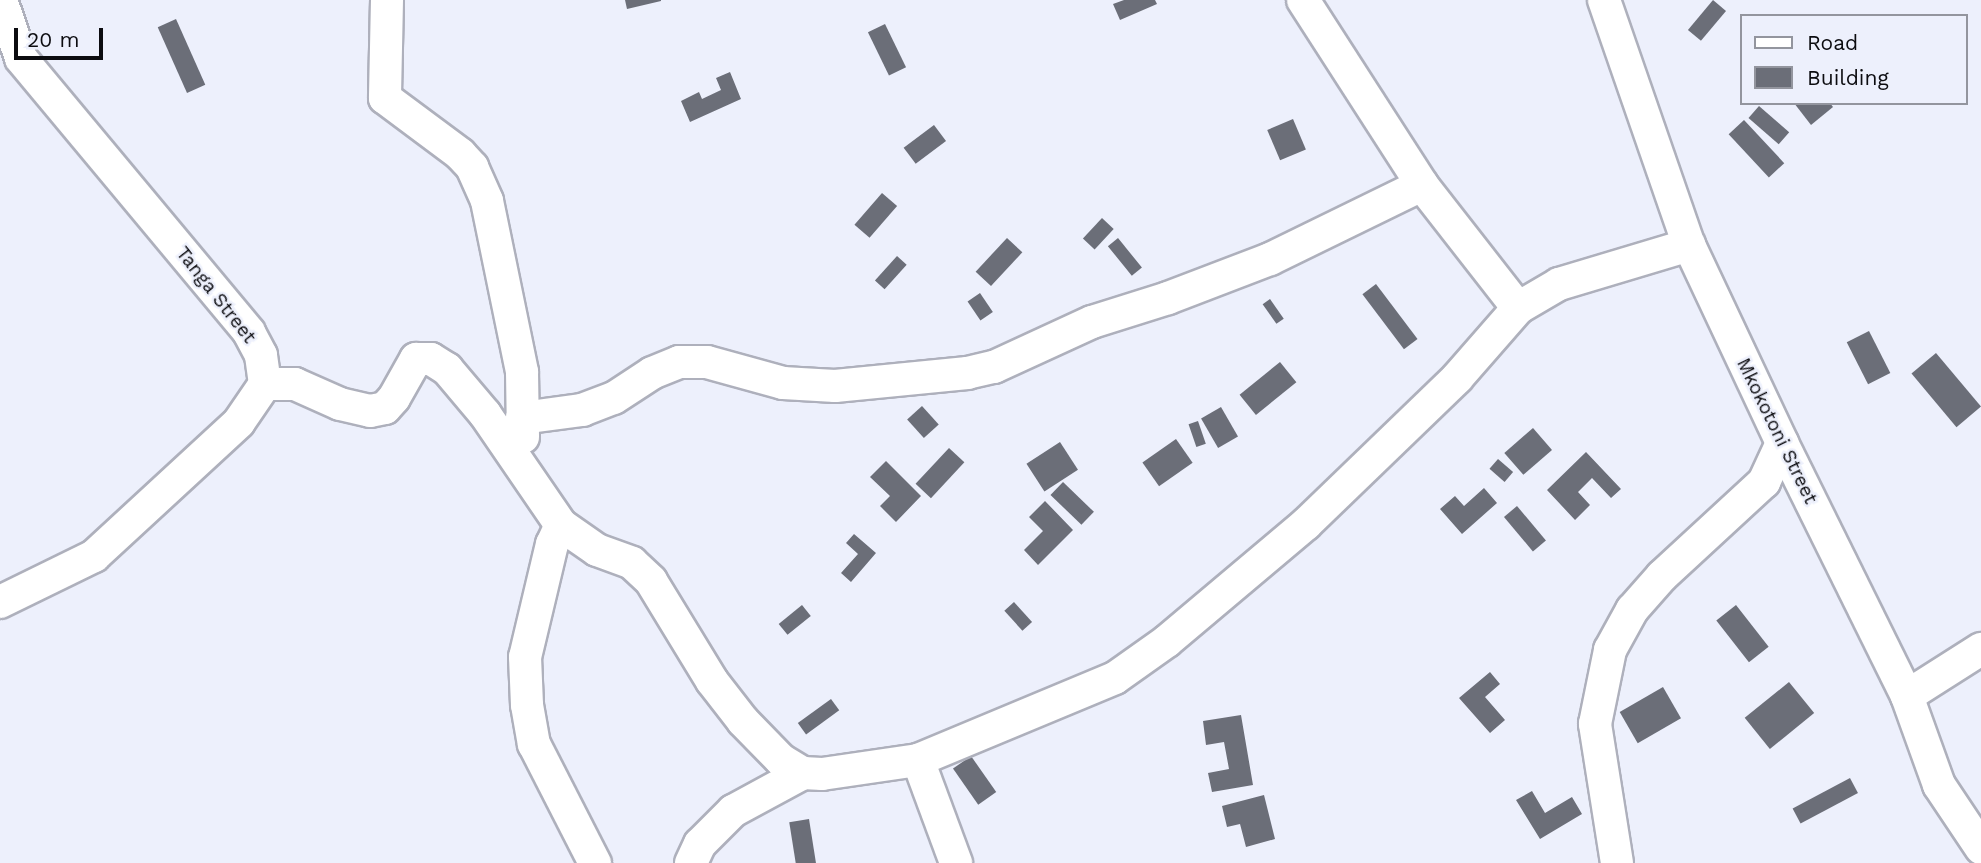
<!DOCTYPE html>
<html>
<head>
<meta charset="utf-8">
<style>
  body { margin:0 }
  #map { position:relative; width:1981px; height:863px; overflow:hidden; background:#edf0fc; font-family:"Work Sans",sans-serif }
  div>[style] { position:absolute }
  [style*='--x'] { left:calc(var(--x)*1px); top:calc(var(--y)*1px); width:calc(var(--w)*1px); rotate:calc(var(--a)*1deg) }
  .building>* { inset:0; background:#6b6e78; transform-origin:0 0 }
  .roads { filter:drop-shadow(2px 0 #aeb0bc) drop-shadow(-2px 0 #aeb0bc) drop-shadow(0 2px #aeb0bc) drop-shadow(0 -2px #aeb0bc) }
  .minor>* { height:32px; margin:-16px; padding:0 16px; transform-origin:16px; border-radius:16px; background:#fff }
  span { translate:-50% -50%; white-space:nowrap; text-align:center; line-height:1.15; -webkit-text-stroke:5px #edf0fc; paint-order:stroke }
  .street-label { font-size:19px; color:#0c0c10 }
  .legend { position:absolute; left:1740px; top:14px; width:228px; height:91px; box-sizing:border-box; background:#edf0fc; border:2px solid #93959e; margin:0; padding:9px 12px; list-style:none; font-size:21px; color:#0c0c10 }
  .legend li { display:flex; align-items:center; gap:14px; height:35px }
  .legend b { width:35px; border:2px solid #93959e }
  .scale { position:absolute; left:14px; top:28px; width:89px; height:32px; box-sizing:border-box; border:4px solid #0c0c10; border-top:0; padding-left:9px; font-size:21px; line-height:24px; white-space:nowrap; color:#0c0c10; -webkit-text-stroke:5px #edf0fc; paint-order:stroke }
</style>
</head>
<body>
<div id="map">
  <div class="building">
    <div style="clip-path:polygon(625px 0,661px 0,661px 1px,627px 9px)"></div>
    <div style="clip-path:polygon(1124px 0,1155px 0,1157px 4px,1120px 20px,1113px 4px)"></div>
    <div style="left:1713px;top:0;width:17px;height:39px;rotate:40deg"></div>
    <div style="left:176px;top:19px;width:72px;height:20px;rotate:66deg"></div>
    <div style="left:885px;top:24px;width:48px;height:19px;rotate:64deg"></div>
    <div style="clip-path:polygon(730px 72px,741px 99px,690px 122px,681px 101px,699px 92px,702px 99px,721px 90px,716px 78px)"></div>
    <div style="clip-path:polygon(1794px 103px,1830px 103px,1833px 107px,1811px 125px)"></div>
    <div style="left:1759px;top:106px;width:40px;height:16px;rotate:41deg"></div>
    <div style="left:1293px;top:119px;width:33px;height:28px;rotate:67deg"></div>
    <div style="left:1744px;top:120px;width:59px;height:21px;rotate:47deg"></div>
    <div style="left:934px;top:125px;width:20px;height:38px;rotate:53deg"></div>
    <div style="left:882px;top:193px;width:20px;height:42px;rotate:41deg"></div>
    <div style="left:1102px;top:218px;width:16px;height:28px;rotate:43deg"></div>
    <div style="left:1007px;top:238px;width:21px;height:46px;rotate:43deg"></div>
    <div style="left:1118px;top:238px;width:38px;height:13px;rotate:51deg"></div>
    <div style="left:897px;top:256px;width:13px;height:33px;rotate:42deg"></div>
    <div style="left:1376px;top:284px;width:69px;height:17px;rotate:53deg"></div>
    <div style="left:980px;top:293px;width:23px;height:15px;rotate:56deg"></div>
    <div style="left:1270px;top:299px;width:24px;height:9px;rotate:55deg"></div>
    <div style="left:1869px;top:331px;width:47px;height:25px;rotate:63deg"></div>
    <div style="left:1936px;top:353px;width:70px;height:32px;rotate:50deg"></div>
    <div style="left:1280px;top:362px;width:26px;height:52px;rotate:51deg"></div>
    <div style="left:922px;top:406px;width:25px;height:20px;rotate:48deg"></div>
    <div style="left:1221px;top:407px;width:34px;height:23px;rotate:60deg"></div>
    <div style="left:1198px;top:421px;width:24px;height:10px;rotate:71deg"></div>
    <div style="left:1533px;top:428px;width:29px;height:38px;rotate:49deg"></div>
    <div style="left:1176px;top:439px;width:29px;height:41px;rotate:55deg"></div>
    <div style="left:1060px;top:442px;width:33px;height:40px;rotate:57deg"></div>
    <div style="left:949px;top:448px;width:21px;height:49px;rotate:43deg"></div>
    <div style="clip-path:polygon(1586px 452px,1621px 489px,1611px 498px,1592px 478px,1578px 492px,1590px 505px,1575px 520px,1547px 490px)"></div>
    <div style="left:1498px;top:459px;width:20px;height:13px;rotate:41deg"></div>
    <div style="clip-path:polygon(886px 461px,921px 496px,896px 522px,880px 506px,890px 496px,870px 477px)"></div>
    <div style="left:1063px;top:482px;width:43px;height:18px;rotate:44deg"></div>
    <div style="clip-path:polygon(1484px 488px,1497px 503px,1462px 534px,1440px 509px,1455px 496px,1464px 506px)"></div>
    <div style="clip-path:polygon(1045px 501px,1073px 530px,1038px 565px,1024px 550px,1043px 531px,1029px 517px)"></div>
    <div style="left:1517px;top:506px;width:45px;height:17px;rotate:50deg"></div>
    <div style="clip-path:polygon(854px 534px,876px 553px,851px 582px,841px 573px,858px 554px,846px 543px)"></div>
    <div style="left:1014px;top:602px;width:27px;height:13px;rotate:48deg"></div>
    <div style="left:802px;top:605px;width:14px;height:30px;rotate:51deg"></div>
    <div style="left:1736px;top:605px;width:53px;height:25px;rotate:52deg"></div>
    <div style="clip-path:polygon(1490px 672px,1500px 684px,1485px 697px,1505px 720px,1490px 733px,1459px 698px)"></div>
    <div style="left:1789px;top:682px;width:40px;height:57px;rotate:51deg"></div>
    <div style="left:1663px;top:687px;width:36px;height:50px;rotate:60deg"></div>
    <div style="left:831px;top:699px;width:14px;height:41px;rotate:54deg"></div>
    <div style="clip-path:polygon(1241px 715px,1253px 785px,1212px 792px,1208px 773px,1229px 769px,1224px 742px,1206px 745px,1203px 721px)"></div>
    <div style="left:971px;top:756px;width:44px;height:22px;rotate:55deg"></div>
    <div style="left:1850px;top:778px;width:17px;height:65px;rotate:62deg"></div>
    <div style="clip-path:polygon(1532px 791px,1545px 813px,1572px 797px,1582px 814px,1540px 839px,1516px 800px)"></div>
    <div style="clip-path:polygon(1264px 795px,1275px 839px,1246px 847px,1240px 824px,1227px 827px,1222px 806px)"></div>
    <div style="left:809px;top:819px;width:45px;height:20px;rotate:81deg"></div>
  </div>
  <div class="roads">
    <div class="minor">
      <div style="--x:387;--y:0;--w:98;--a:91.2"></div>
      <div style="--x:385;--y:98;--w:94;--a:36.7"></div>
      <div style="--x:460;--y:154;--w:18;--a:47"></div>
      <div style="--x:472;--y:167;--w:37;--a:66"></div>
      <div style="--x:487;--y:201;--w:175;--a:78.4"></div>
      <div style="--x:522;--y:372;--w:65;--a:89.1"></div>
      <div style="--x:1303;--y:0;--w:220;--a:57.2"></div>
      <div style="--x:1422;--y:185;--w:156;--a:52"></div>
      <div style="--x:1604;--y:0;--w:259;--a:70.9"></div>
      <div style="--x:1689;--y:245;--w:219;--a:64.8"></div>
      <div style="--x:1782;--y:443;--w:282;--a:63.7"></div>
      <div style="--x:1907;--y:696;--w:95;--a:70.2"></div>
      <div style="--x:1939;--y:785;--w:76;--a:56.3"></div>
      <div style="--x:265;--y:384;--w:30;--a:0"></div>
      <div style="--x:295;--y:384;--w:49;--a:24"></div>
      <div style="--x:340;--y:404;--w:31;--a:13"></div>
      <div style="--x:370;--y:411;--w:15;--a:-11"></div>
      <div style="--x:385;--y:408;--w:13;--a:-48"></div>
      <div style="--x:394;--y:398;--w:45;--a:-60.6"></div>
      <div style="--x:416;--y:359;--w:15;--a:0"></div>
      <div style="--x:431;--y:359;--w:19;--a:32"></div>
      <div style="--x:447;--y:369;--w:59;--a:49.8"></div>
      <div style="--x:485;--y:414;--w:135;--a:55.6"></div>
      <div style="--x:561;--y:525;--w:44;--a:34.8"></div>
      <div style="--x:597;--y:550;--w:37;--a:20"></div>
      <div style="--x:632;--y:563;--w:26;--a:43"></div>
      <div style="--x:651;--y:581;--w:117;--a:58.6"></div>
      <div style="--x:712;--y:681;--w:51;--a:52.2"></div>
      <div style="--x:743;--y:721;--w:54;--a:45.7"></div>
      <div style="--x:781;--y:760;--w:26;--a:31"></div>
      <div style="--x:803;--y:773;--w:19;--a:3"></div>
      <div style="--x:822;--y:774;--w:97;--a:-8.3"></div>
      <div style="--x:918;--y:760;--w:213;--a:-22.6"></div>
      <div style="--x:1115;--y:678;--w:64;--a:-35.4"></div>
      <div style="--x:1167;--y:641;--w:182;--a:-40.1"></div>
      <div style="--x:1306;--y:524;--w:210;--a:-44"></div>
      <div style="--x:1457;--y:378;--w:93;--a:-48.9"></div>
      <div style="--x:1518;--y:308;--w:48;--a:-30.3"></div>
      <div style="--x:1559;--y:284;--w:136;--a:-16.7"></div>
      <div style="--x:522;--y:418;--w:61;--a:-7.6"></div>
      <div style="--x:582;--y:410;--w:34;--a:-21"></div>
      <div style="--x:614;--y:398;--w:45;--a:-33.3"></div>
      <div style="--x:652;--y:373;--w:29;--a:-22"></div>
      <div style="--x:679;--y:362;--w:28;--a:0"></div>
      <div style="--x:707;--y:362;--w:79;--a:15.4"></div>
      <div style="--x:783;--y:383;--w:52;--a:3.3"></div>
      <div style="--x:835;--y:386;--w:133;--a:-5.6"></div>
      <div style="--x:967;--y:373;--w:28;--a:-13"></div>
      <div style="--x:994;--y:367;--w:108;--a:-24.7"></div>
      <div style="--x:1092;--y:322;--w:80;--a:-17.5"></div>
      <div style="--x:1168;--y:298;--w:109;--a:-20.9"></div>
      <div style="--x:1270;--y:259;--w:169;--a:-26"></div>
      <div style="--x:561;--y:525;--w:21;--a:115"></div>
      <div style="--x:552;--y:544;--w:116;--a:103.4"></div>
      <div style="--x:525;--y:657;--w:48;--a:87.6"></div>
      <div style="--x:527;--y:705;--w:40;--a:80"></div>
      <div style="--x:534;--y:744;--w:134;--a:62.9"></div>
      <div style="--x:0;--y:602;--w:105;--a:-26.1"></div>
      <div style="--x:94;--y:556;--w:197;--a:-42.7"></div>
      <div style="--x:239;--y:422;--w:46;--a:-55.6"></div>
      <div style="--x:265;--y:384;--w:29;--a:-98"></div>
      <div style="--x:261;--y:355;--w:26;--a:-118"></div>
      <div style="--x:249;--y:332;--w:356;--a:-129.8"></div>
      <div style="--x:21;--y:58;--w:61;--a:-109"></div>
      <div style="--x:1907;--y:696;--w:88;--a:-32.4"></div>
      <div style="--x:918;--y:760;--w:110;--a:69.7"></div>
      <div style="--x:691;--y:863;--w:21;--a:-65"></div>
      <div style="--x:700;--y:844;--w:47;--a:-45"></div>
      <div style="--x:733;--y:811;--w:80;--a:-28.5"></div>
      <div style="--x:1617;--y:863;--w:141;--a:-99"></div>
      <div style="--x:1595;--y:724;--w:76;--a:-78.5"></div>
      <div style="--x:1610;--y:650;--w:46;--a:-61.2"></div>
      <div style="--x:1632;--y:610;--w:45;--a:-48.6"></div>
      <div style="--x:1662;--y:576;--w:139;--a:-42.7"></div>
      <div style="--x:1764;--y:482;--w:43;--a:-65.2"></div>
    </div>
  </div>
  <div class="street-label">
    <span style="left:216px;top:295px;rotate:52deg">Tanga Street</span>
    <span style="left:1777px;top:431px;rotate:64deg">Mkokotoni Street</span>
  </div>
  <ul class="legend">
  <li><b style="height:9px;background:#fff"></b>Road</li>
  <li><b style="height:19px;background:#6b6e78"></b>Building</li>
  </ul>
  <div class="scale">20 m</div>
</div>
</body>
</html>
